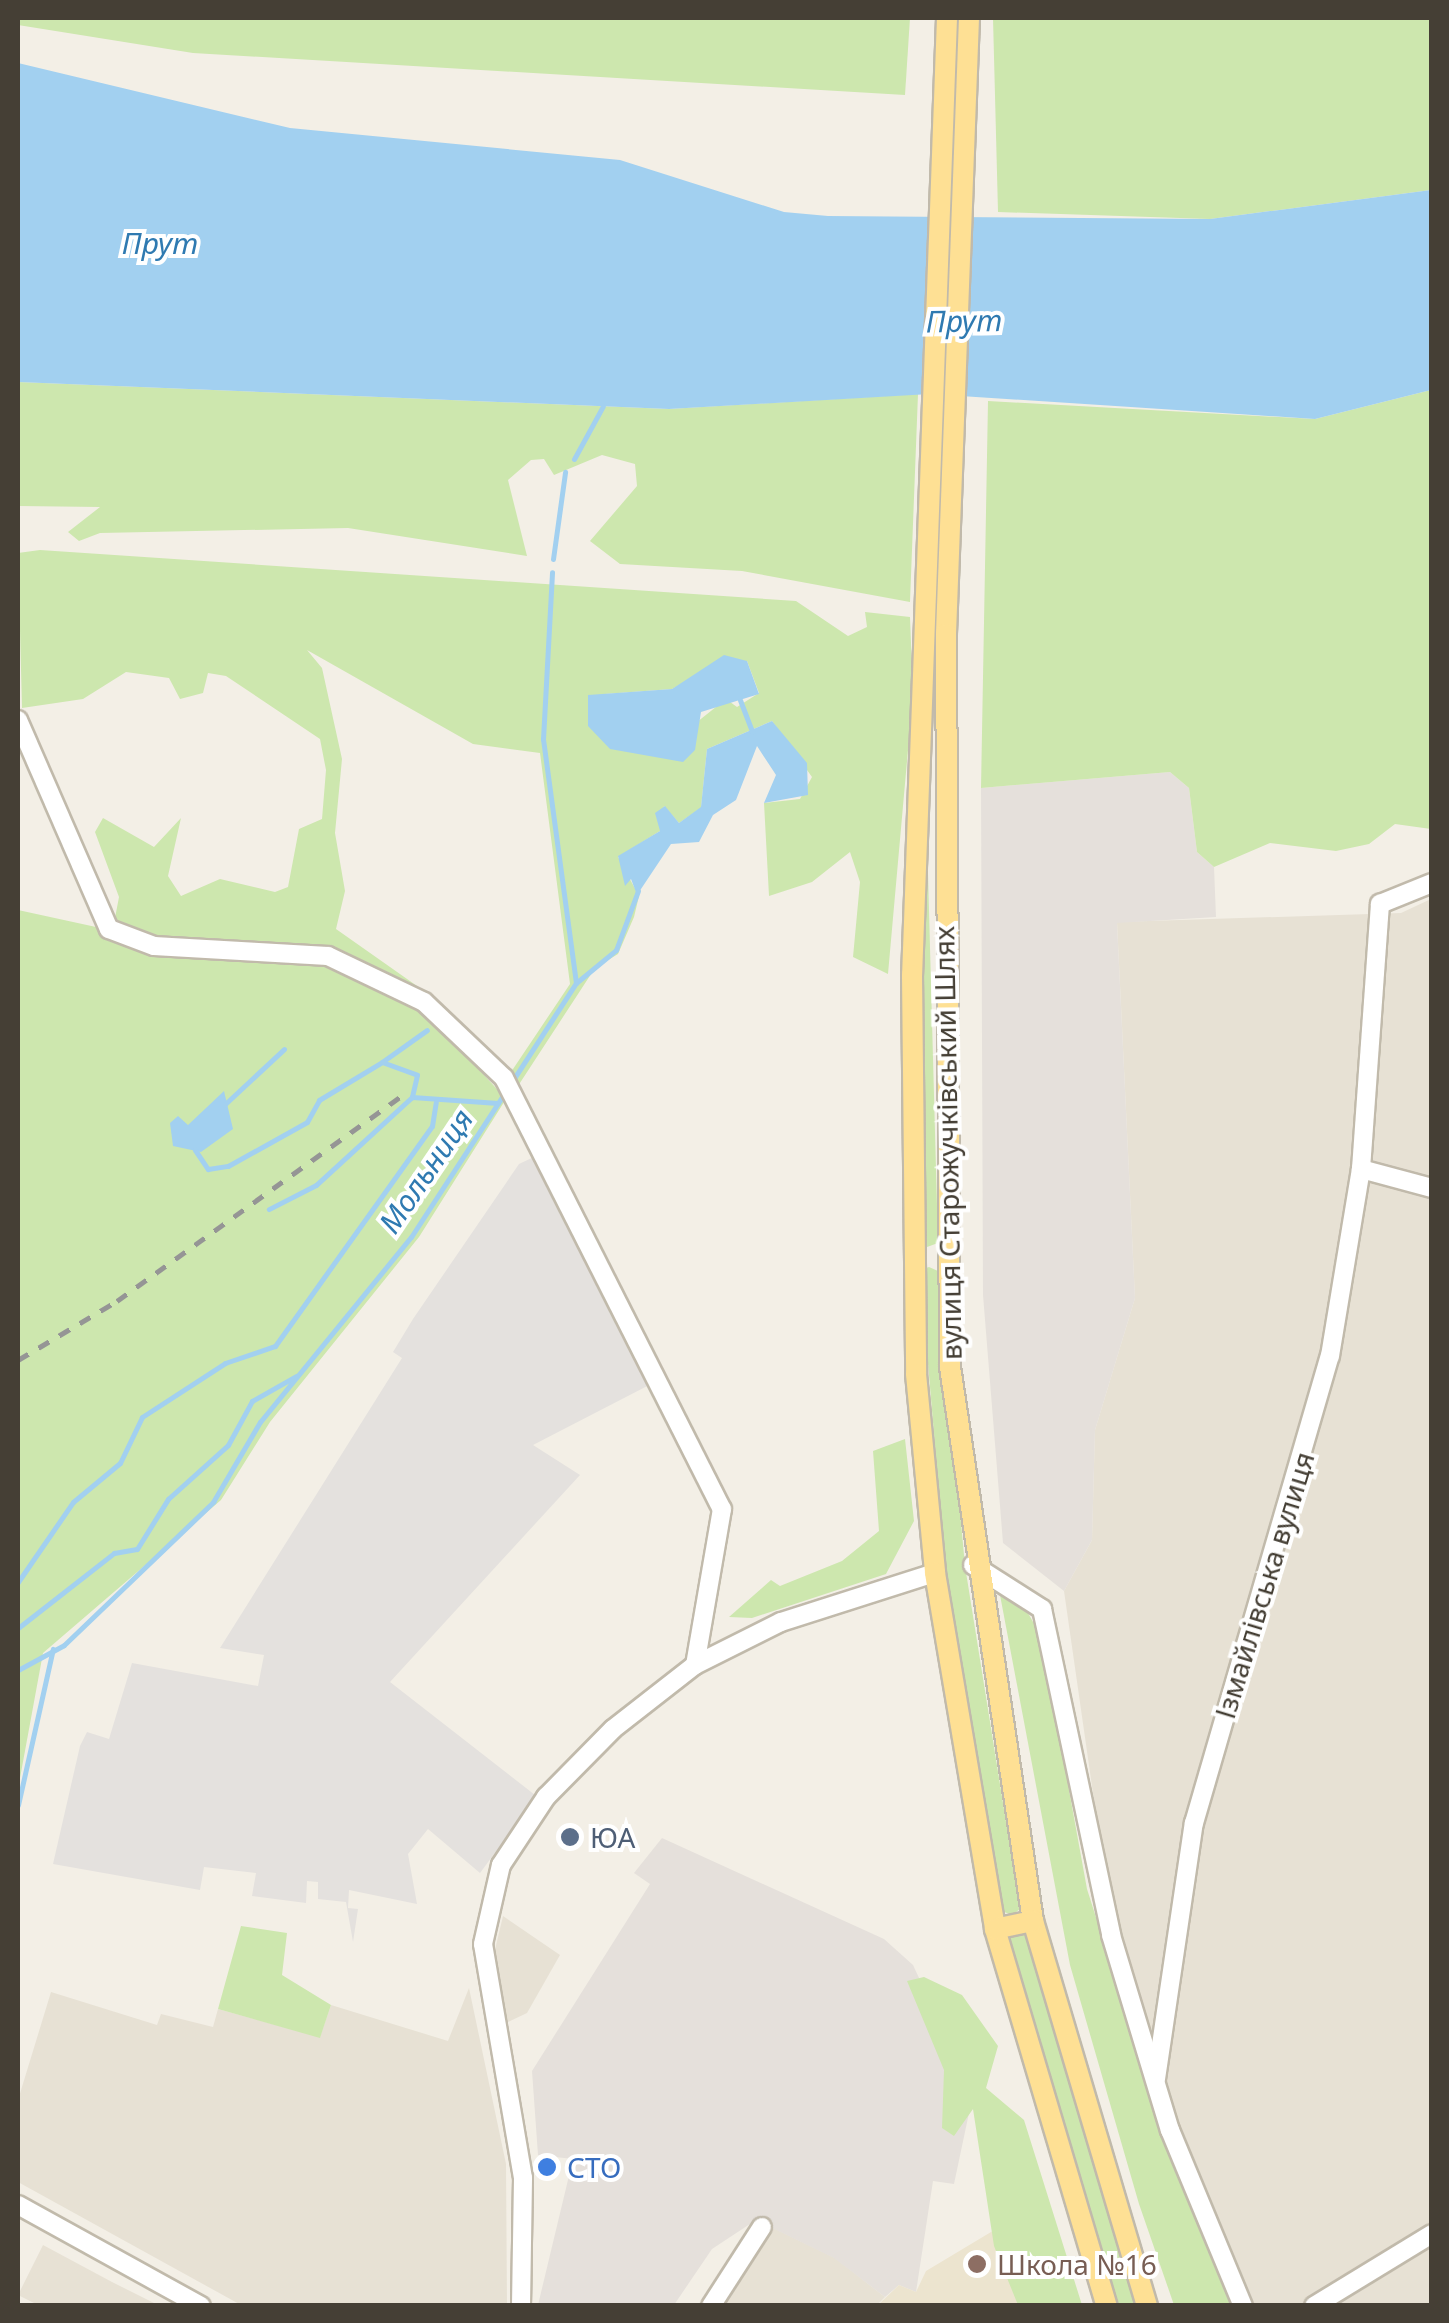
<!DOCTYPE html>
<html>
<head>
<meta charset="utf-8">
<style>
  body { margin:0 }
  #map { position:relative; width:1449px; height:2323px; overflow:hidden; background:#f3efe6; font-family:"Noto Sans",sans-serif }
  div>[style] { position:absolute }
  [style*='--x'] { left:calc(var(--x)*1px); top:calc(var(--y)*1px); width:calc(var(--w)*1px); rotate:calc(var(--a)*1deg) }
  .residential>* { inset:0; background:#e7e1d4 }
  .industrial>* { inset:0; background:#e5e0db }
  .education>* { inset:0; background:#ece4cf }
  .green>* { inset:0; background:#cde7ae }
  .parking>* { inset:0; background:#e4e1de }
  .water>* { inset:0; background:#a2d0f0 }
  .stream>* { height:5px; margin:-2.5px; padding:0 2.5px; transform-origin:2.5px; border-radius:2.5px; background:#a2d0f0 }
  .roads { filter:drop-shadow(2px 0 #c1baab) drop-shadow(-2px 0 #c1baab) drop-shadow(0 2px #c1baab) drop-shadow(0 -2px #c1baab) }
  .minor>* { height:18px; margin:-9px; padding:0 9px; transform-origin:9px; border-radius:9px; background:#fff }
  .major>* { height:20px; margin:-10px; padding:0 10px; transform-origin:10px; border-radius:10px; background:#fee094 }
  .rail>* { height:5px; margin-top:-2.5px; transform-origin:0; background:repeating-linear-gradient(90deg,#959595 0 12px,transparent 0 24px) }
  .dots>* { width:28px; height:28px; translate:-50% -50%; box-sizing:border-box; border:5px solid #fff; border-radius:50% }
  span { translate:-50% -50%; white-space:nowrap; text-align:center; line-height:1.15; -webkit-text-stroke:8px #fff; paint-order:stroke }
  .street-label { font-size:28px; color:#453f35 }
  .service-label { font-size:28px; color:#4e5e75 }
  .left { translate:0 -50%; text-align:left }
  .shop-label { font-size:28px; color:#366cbe }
  .education-label { font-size:28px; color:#785e54 }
  .water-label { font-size:30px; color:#2f7ab1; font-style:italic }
  .frame { position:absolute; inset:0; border:20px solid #453f35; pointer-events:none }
</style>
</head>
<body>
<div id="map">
  <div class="residential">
    <div style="clip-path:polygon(1431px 899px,1431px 2305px,1253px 2305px,1168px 2098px,1104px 1870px,1064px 1591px,1092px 1540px,1095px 1430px,1135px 1298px,1117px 922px,1401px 913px)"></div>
    <div style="clip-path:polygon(503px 1916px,560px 1955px,527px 2013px,506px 2023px,493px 1958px)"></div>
    <div style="clip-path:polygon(469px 1988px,506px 2164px,507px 2305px,241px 2305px,18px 2182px,18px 2100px,51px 1992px,157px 2025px,161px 2014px,213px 2027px,218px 2009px,320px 2037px,331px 2005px,448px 2041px)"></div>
    <div style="clip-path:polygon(767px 2225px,835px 2258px,885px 2297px,877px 2305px,719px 2306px)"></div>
    <div style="clip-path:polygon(43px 2245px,112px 2282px,158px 2305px,38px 2305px,18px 2295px)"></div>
  </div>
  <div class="industrial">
    <div style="clip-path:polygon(1170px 772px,1189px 788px,1197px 852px,1214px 867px,1216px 917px,1117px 923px,1135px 1298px,1095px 1430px,1092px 1540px,1064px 1591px,1003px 1543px,983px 1295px,981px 788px)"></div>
    <div style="clip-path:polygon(662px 1838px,884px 1939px,913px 1965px,973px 2094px,954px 2184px,933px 2181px,916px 2292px,899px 2285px,885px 2297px,834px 2258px,756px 2220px,712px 2249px,674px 2305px,538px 2305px,573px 2159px,538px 2155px,532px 2071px,650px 1884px,634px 1873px)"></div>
  </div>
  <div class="education">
    <div style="clip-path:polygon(996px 2229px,1028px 2306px,877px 2306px,899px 2285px,916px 2292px,926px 2271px)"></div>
  </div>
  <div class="green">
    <div style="clip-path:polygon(18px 18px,910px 18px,905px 95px,193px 53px,18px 25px)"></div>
    <div style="clip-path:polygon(993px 18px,1431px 18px,1431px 190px,1210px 219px,998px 212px)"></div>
    <div style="clip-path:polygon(18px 382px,669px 409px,918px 394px,910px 602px,742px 571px,620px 564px,590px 541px,637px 486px,635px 464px,602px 455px,554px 475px,544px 459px,531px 460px,508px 480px,527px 556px,348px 528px,100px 533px,79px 541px,68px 532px,100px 507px,18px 506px)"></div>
    <div style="clip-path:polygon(1431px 390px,1431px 829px,1395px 824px,1369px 844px,1336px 851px,1270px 843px,1214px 867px,1197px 852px,1189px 788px,1170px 772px,981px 788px,988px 401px,1315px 419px)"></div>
    <div style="clip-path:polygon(evenodd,40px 550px,796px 601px,848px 636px,867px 627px,865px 612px,910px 617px,913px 694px,888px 974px,853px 957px,860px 882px,850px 852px,812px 882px,769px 896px,764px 803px,800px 799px,812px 777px,772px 721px,707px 749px,701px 808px,679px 823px,664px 806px,660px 831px,618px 857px,639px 896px,634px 917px,618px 954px,595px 968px,516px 1089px,509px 1075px,570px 984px,540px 753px,473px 744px,307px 650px,322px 668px,342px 759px,335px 833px,345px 891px,336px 929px,417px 986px,394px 990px,422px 1007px,506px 1099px,419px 1237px,270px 1422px,221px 1500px,43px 1653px,18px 1789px,18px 910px,96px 927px,167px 957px,115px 918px,119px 897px,95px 832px,103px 818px,154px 847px,181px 818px,168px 876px,181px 896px,220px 879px,275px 892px,288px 887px,299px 829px,322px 819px,326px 770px,320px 739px,226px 676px,208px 673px,203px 693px,180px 699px,169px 678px,126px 672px,83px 699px,22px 708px,18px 553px,40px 550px,747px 661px,759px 693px,737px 707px,726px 699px,692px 726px,605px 694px,672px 689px,715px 665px,747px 661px)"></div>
    <div style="clip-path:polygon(925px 762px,938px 1243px,927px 1247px,918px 1240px)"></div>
    <div style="clip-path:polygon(929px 1267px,938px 1271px,965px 1566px,1020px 1909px,1012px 1915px,999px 1910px,946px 1574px,920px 1270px)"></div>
    <div style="clip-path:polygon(905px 1439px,914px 1521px,886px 1574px,752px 1618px,729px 1617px,771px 1580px,780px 1586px,842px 1561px,879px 1531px,873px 1451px)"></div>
    <div style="clip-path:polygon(1000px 1595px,1024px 1606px,1041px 1636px,1087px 1889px,1165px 2135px,1232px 2305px,1174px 2305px,1139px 2204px,1070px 1965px)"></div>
    <div style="clip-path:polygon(241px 1926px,287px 1933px,282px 1975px,331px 2005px,320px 2038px,218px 2009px)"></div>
    <div style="clip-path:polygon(1019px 1933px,1026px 1936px,1138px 2305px,1116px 2305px,1006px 1939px)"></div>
    <div style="clip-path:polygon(924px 1977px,962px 1995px,998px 2046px,986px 2088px,1024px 2120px,1082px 2305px,1018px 2305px,994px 2246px,973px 2109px,954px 2136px,942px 2128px,944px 2070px,907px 1981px)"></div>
  </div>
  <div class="parking">
    <div style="clip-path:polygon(536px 1156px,655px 1382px,533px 1445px,580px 1475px,390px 1682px,535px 1795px,508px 1835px,480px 1873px,428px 1829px,408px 1854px,417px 1904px,349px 1890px,348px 1908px,358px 1909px,353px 1942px,346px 1902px,318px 1899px,318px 1882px,307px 1881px,306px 1903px,252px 1896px,256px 1873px,204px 1867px,200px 1890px,53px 1864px,80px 1746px,87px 1732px,109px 1739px,132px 1663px,258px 1686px,264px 1655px,220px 1648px,402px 1358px,393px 1352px,413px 1319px,519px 1164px)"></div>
  </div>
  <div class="water">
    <div style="clip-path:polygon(18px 63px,290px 128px,620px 160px,784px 212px,828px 216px,1210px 219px,1431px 190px,1431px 390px,1315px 419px,930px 394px,669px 409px,18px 382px)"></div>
    <div style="clip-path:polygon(724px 655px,747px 661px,759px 694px,701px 712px,695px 750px,683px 762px,610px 749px,588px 726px,588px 695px,672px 689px)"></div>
    <div style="clip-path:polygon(772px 721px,807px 763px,808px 795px,764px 803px,776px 775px,757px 746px,736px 800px,713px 815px,699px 842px,671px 844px,637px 895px,631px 879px,625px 886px,618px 856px,660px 831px,655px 813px,665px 806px,679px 823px,701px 807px,707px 749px)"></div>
    <div style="clip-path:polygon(224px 1091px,233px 1129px,201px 1152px,173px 1146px,170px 1123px,178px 1116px,188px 1125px)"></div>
  </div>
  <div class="stream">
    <div style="--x:574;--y:459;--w:60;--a:-61.3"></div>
    <div style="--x:553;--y:559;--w:88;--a:-82.1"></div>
    <div style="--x:740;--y:700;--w:34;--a:69"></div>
    <div style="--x:576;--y:983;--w:52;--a:-39.5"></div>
    <div style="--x:616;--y:950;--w:63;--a:-69.6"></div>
    <div style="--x:382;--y:1062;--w:55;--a:-35.4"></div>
    <div style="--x:412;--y:1097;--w:86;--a:4"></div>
    <div style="--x:224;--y:1105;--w:82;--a:-43"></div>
    <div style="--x:195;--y:1150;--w:23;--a:56"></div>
    <div style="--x:208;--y:1169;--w:20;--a:-9"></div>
    <div style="--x:228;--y:1166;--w:90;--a:-29.1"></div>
    <div style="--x:307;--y:1122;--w:25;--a:-61"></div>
    <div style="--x:319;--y:1100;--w:74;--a:-31.1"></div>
    <div style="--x:382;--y:1062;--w:37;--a:20"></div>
    <div style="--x:417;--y:1075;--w:23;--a:103"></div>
    <div style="--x:412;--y:1097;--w:130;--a:137.5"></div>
    <div style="--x:316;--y:1185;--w:53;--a:152.9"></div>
    <div style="--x:18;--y:1582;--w:97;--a:-55.5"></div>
    <div style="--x:73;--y:1502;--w:61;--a:-39.7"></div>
    <div style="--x:120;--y:1463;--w:51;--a:-64.4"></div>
    <div style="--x:142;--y:1417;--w:99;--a:-33"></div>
    <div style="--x:225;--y:1363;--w:53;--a:-18.8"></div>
    <div style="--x:275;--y:1346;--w:270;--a:-54.5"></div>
    <div style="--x:432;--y:1126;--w:24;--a:-81"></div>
    <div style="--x:18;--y:1628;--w:122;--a:-38"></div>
    <div style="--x:114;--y:1553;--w:23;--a:-10"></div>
    <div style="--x:137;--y:1549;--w:59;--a:-58.2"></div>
    <div style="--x:168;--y:1499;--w:81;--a:-42"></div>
    <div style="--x:228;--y:1445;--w:50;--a:-61.4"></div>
    <div style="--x:252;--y:1401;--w:51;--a:-29.6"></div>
    <div style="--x:18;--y:1670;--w:52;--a:-28.5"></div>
    <div style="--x:64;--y:1645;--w:207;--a:-43.8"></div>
    <div style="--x:213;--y:1502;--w:93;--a:-59.6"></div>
    <div style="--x:260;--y:1422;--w:239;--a:-50.8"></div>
    <div style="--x:411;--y:1237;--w:303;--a:-57"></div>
    <div style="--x:576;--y:983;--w:246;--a:-97.7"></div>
    <div style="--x:543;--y:739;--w:167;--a:-86.9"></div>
    <div style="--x:18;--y:1805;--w:160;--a:-77.4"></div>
  </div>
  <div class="roads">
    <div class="minor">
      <div style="--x:18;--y:720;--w:228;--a:66.5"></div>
      <div style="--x:109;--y:929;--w:48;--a:20.7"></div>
      <div style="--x:154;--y:946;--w:174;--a:3.3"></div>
      <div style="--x:328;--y:956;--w:106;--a:25.6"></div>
      <div style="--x:424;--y:1002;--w:110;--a:43.5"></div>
      <div style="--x:504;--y:1078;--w:483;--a:63.2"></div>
      <div style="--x:722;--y:1509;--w:158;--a:99.8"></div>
      <div style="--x:1361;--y:1169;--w:73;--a:15"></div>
      <div style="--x:973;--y:1565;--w:82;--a:32.5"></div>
      <div style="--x:1042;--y:1609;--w:333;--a:78"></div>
      <div style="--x:1111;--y:1935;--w:204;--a:73.2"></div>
      <div style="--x:1170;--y:2130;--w:191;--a:67.5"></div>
      <div style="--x:1156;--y:2079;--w:259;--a:-81.6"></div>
      <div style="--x:1194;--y:1823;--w:486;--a:-73.8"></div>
      <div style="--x:1330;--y:1356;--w:190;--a:-80.6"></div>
      <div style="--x:1361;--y:1169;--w:266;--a:-85.9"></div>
      <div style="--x:1380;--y:904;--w:56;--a:-22"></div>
      <div style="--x:18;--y:2205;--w:209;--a:28.9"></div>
      <div style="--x:521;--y:2306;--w:128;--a:-89.1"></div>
      <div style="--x:523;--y:2178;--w:237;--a:-99.7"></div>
      <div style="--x:483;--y:1944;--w:81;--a:-77.2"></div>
      <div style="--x:501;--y:1865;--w:82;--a:-56.5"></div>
      <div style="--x:546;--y:1797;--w:95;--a:-45.4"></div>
      <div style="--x:613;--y:1729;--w:104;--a:-38"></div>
      <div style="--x:695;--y:1665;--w:96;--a:-26.6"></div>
      <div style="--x:781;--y:1622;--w:162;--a:-17.7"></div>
      <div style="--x:711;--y:2306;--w:94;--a:-57.2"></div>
      <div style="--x:1314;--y:2306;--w:138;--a:-31.4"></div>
    </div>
    <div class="major">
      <div style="--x:947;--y:18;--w:958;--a:92.09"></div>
      <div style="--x:912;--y:975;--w:399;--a:89.4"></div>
      <div style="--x:916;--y:1374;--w:200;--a:84.5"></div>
      <div style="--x:935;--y:1573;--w:361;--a:80.4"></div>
      <div style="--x:995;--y:1929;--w:393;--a:73.5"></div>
      <div style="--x:969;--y:18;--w:616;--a:92.14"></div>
      <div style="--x:946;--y:634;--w:733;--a:89.69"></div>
      <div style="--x:950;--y:1367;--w:560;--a:81.48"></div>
      <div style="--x:1033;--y:1921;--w:402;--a:73.5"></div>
      <div style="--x:995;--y:1929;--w:39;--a:-12"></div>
    </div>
  </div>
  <div class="rail">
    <div style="--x:18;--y:1360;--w:115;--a:-30.8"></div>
    <div style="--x:117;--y:1301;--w:357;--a:-35.8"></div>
  </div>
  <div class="dots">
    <div style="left:570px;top:1837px;background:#5c6f8a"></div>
    <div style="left:547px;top:2167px;background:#3f7fe0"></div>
    <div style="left:977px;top:2264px;background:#8d6e63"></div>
  </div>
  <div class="street-label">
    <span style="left:947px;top:1143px;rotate:-91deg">вулиця Старожучківський Шлях</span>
    <span style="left:1264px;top:1585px;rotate:-73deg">Ізмайлівська вулиця</span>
  </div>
  <div class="service-label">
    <span class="left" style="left:590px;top:1837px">ЮА</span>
  </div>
  <div class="shop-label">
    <span class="left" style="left:567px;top:2167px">СТО</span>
  </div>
  <div class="education-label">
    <span class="left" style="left:997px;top:2264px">Школа №16</span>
  </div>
  <div class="water-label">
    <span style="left:160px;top:243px">Прут</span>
    <span style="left:964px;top:321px;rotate:-1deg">Прут</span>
    <span style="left:426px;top:1171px;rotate:-56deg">Мольниця</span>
  </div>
  <div class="frame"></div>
</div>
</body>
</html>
